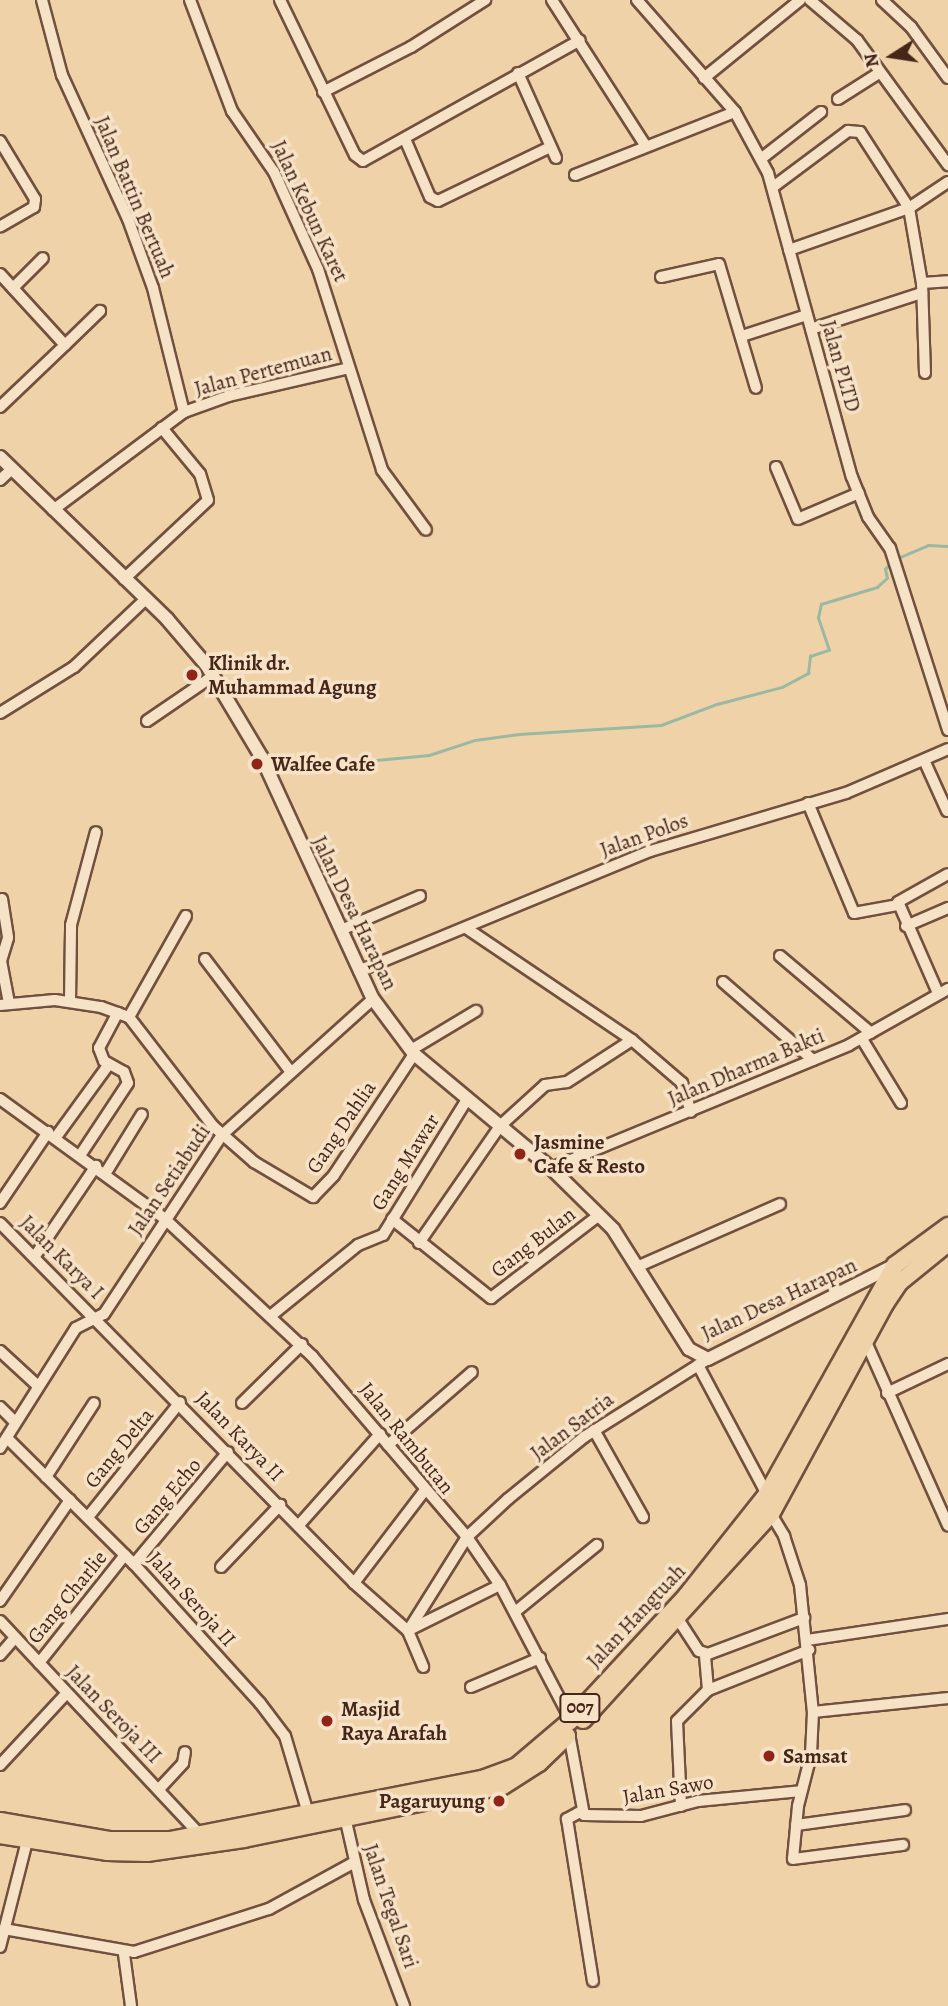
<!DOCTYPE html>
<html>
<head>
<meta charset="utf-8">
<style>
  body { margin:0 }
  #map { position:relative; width:948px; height:2006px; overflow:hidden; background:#f0d2a9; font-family:Alegreya,serif }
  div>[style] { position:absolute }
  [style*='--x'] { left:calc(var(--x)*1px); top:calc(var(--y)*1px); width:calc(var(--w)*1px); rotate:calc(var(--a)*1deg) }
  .stream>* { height:2.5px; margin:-1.25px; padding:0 1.25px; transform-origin:1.25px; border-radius:1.25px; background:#9bb8a2 }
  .roads { filter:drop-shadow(2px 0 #71513e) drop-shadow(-2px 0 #71513e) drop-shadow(0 2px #71513e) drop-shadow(0 -2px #71513e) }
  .minor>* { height:10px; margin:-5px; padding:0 5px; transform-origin:5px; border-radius:5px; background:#f5e2c7 }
  .tertiary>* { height:12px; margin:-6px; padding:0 6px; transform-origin:6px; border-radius:6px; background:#f5e2c7 }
  .trunk>* { height:16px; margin:-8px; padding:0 8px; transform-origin:8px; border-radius:8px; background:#f0d2a9 }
  .dots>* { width:19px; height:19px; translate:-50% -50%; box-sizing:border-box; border:4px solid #f5e2c7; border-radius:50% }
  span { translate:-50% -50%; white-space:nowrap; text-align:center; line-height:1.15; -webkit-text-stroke:7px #f5e2c7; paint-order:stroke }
  .shield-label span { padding:2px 5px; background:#f5e2c7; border:2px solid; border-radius:5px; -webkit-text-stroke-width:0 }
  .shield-label { font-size:19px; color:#47261a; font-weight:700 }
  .street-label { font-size:21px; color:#47261a }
  .poi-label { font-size:21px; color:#47261a; font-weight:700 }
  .left { translate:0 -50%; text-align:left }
  .right { translate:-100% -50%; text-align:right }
  .north { position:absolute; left:857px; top:21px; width:70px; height:70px; -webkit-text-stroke:5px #f5e2c7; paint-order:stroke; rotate:258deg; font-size:19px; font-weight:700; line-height:28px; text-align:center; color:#47261a }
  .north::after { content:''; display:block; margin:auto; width:24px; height:32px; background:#47261a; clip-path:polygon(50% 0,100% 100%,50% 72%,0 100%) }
</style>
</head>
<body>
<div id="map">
  <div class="stream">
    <div style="--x:898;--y:558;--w:33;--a:-23"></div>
    <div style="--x:928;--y:545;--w:20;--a:3"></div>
    <div style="--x:355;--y:762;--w:74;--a:-5.4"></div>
    <div style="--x:429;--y:755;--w:48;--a:-18.1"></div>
    <div style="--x:475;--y:740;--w:44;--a:-7.8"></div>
    <div style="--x:519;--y:734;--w:142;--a:-3.6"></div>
    <div style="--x:661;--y:725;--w:60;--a:-20.6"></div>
    <div style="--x:717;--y:704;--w:67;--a:-14.7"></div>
    <div style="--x:782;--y:687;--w:30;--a:-28"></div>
    <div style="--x:808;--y:673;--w:17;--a:-83"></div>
    <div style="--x:810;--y:656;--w:20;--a:-18"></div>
    <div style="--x:829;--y:650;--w:34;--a:-109"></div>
    <div style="--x:818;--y:618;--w:14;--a:-78"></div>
    <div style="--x:821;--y:604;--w:59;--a:-16.9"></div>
    <div style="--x:877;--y:587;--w:13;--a:-42"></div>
    <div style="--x:887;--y:578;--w:9;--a:-103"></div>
    <div style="--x:885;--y:569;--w:11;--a:-49"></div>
  </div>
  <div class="roads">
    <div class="minor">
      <div style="--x:42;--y:0;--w:78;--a:75.1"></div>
      <div style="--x:62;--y:75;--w:158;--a:65.4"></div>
      <div style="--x:128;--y:219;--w:73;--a:70.1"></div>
      <div style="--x:153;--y:288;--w:128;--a:76"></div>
      <div style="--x:190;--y:0;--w:119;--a:69.3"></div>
      <div style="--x:232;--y:111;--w:74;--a:55.5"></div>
      <div style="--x:274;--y:172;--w:107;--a:65.6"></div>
      <div style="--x:318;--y:269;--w:211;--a:72.3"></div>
      <div style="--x:382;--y:470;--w:74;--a:53.7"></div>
      <div style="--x:280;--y:0;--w:172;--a:64.2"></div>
      <div style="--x:355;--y:155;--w:10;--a:37"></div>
      <div style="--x:363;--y:161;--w:248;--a:-29.1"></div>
      <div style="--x:552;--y:0;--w:172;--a:57.3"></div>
      <div style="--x:637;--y:0;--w:149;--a:48.8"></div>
      <div style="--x:735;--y:112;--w:69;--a:61.6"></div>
      <div style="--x:768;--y:173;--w:315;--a:74.6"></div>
      <div style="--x:852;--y:477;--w:43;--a:68.2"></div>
      <div style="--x:868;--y:517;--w:38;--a:55"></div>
      <div style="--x:890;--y:548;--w:191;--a:72.3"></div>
      <div style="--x:810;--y:0;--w:62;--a:40.4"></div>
      <div style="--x:857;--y:40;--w:155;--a:53.9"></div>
      <div style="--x:882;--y:0;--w:40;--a:43"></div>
      <div style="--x:911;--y:27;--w:63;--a:54"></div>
      <div style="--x:518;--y:73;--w:93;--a:65.9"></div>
      <div style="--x:704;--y:78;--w:124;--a:-39.1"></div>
      <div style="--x:323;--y:92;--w:99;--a:-27.1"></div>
      <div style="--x:411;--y:47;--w:88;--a:-32.4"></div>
      <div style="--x:838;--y:99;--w:49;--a:-32.4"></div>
      <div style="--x:405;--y:139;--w:63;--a:66.7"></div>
      <div style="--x:430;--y:197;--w:9;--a:27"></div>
      <div style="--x:438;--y:201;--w:124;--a:-25.7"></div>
      <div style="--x:0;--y:141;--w:68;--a:58.9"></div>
      <div style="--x:35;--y:199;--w:8;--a:97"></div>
      <div style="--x:34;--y:207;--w:39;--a:150"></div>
      <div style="--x:762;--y:158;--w:75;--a:-37.9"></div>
      <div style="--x:575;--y:175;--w:172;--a:-21.5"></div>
      <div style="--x:773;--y:187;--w:94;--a:-36.7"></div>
      <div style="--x:848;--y:131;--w:12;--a:5"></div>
      <div style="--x:860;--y:132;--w:90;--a:57.2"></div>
      <div style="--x:909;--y:208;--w:76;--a:80.2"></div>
      <div style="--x:922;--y:283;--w:90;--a:88.1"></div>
      <div style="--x:789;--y:250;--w:127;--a:-19.3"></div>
      <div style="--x:909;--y:208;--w:47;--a:-33.7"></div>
      <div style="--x:0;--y:274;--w:96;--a:47.5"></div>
      <div style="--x:65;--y:345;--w:90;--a:136.4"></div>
      <div style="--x:661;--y:277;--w:59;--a:-12.6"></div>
      <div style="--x:719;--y:264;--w:129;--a:73.4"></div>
      <div style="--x:922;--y:283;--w:26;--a:-4"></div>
      <div style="--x:13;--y:288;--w:42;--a:-45"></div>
      <div style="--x:811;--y:329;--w:117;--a:-18"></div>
      <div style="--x:742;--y:336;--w:68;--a:-17.9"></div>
      <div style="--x:65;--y:345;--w:49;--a:-44.2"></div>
      <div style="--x:776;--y:467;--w:56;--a:67.1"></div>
      <div style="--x:798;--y:519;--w:66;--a:-23.1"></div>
      <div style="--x:0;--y:480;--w:16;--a:-43"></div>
      <div style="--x:53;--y:510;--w:164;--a:-36.8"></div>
      <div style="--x:184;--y:412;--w:48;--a:-19.6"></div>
      <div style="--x:229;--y:396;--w:123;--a:-13.1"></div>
      <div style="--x:124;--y:579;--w:115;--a:-43.2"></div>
      <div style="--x:208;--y:500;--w:27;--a:-107"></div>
      <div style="--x:200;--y:474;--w:60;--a:-129.6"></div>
      <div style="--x:0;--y:713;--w:87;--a:-31.9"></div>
      <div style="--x:74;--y:667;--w:99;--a:-43.4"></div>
      <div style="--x:147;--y:721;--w:80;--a:-34.3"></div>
      <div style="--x:924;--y:760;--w:56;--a:65.7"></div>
      <div style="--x:808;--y:803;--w:119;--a:67.3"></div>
      <div style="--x:854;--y:913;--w:45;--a:-10.3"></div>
      <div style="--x:2;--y:899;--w:39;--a:81"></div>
      <div style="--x:8;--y:938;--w:24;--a:107"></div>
      <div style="--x:1;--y:961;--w:43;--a:79.2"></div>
      <div style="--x:906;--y:926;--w:46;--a:-23.2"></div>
      <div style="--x:466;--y:928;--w:200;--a:34"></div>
      <div style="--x:632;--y:1040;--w:66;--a:40.7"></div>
      <div style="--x:682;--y:1083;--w:30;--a:73"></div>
      <div style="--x:341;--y:930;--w:86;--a:-23.3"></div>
      <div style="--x:780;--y:956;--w:119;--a:40.2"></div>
      <div style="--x:205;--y:959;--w:141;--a:52.8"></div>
      <div style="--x:359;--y:971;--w:315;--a:-22.4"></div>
      <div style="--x:650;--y:851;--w:204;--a:-16.5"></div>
      <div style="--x:846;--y:793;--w:111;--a:-23.3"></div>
      <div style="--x:723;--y:982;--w:119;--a:40.9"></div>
      <div style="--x:938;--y:993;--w:99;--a:-113.7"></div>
      <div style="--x:898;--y:902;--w:57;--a:-29.2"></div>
      <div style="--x:70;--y:1001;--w:76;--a:-89.2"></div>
      <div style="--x:71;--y:925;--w:96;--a:-75"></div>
      <div style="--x:0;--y:1005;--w:55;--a:-5.2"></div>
      <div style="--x:55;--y:1000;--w:47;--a:8.7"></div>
      <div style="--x:101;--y:1007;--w:30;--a:20"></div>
      <div style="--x:129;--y:1017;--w:138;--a:52.4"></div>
      <div style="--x:213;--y:1126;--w:55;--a:41.3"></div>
      <div style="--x:254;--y:1162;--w:69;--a:30.7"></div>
      <div style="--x:313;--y:1197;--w:30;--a:-46"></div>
      <div style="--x:334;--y:1175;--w:145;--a:-56.5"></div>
      <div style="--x:129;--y:1017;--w:116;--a:-60.6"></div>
      <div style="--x:862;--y:1039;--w:75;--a:58.6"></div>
      <div style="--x:411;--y:1050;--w:76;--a:-31"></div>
      <div style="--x:0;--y:1099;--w:204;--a:36"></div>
      <div style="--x:165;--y:1219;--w:201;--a:43"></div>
      <div style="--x:312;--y:1356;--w:238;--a:49.4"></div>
      <div style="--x:467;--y:1537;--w:58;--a:55.5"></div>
      <div style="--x:500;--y:1585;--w:153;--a:62.3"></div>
      <div style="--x:56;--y:1137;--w:90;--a:-54"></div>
      <div style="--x:81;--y:1154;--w:85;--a:-56.5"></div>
      <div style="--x:128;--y:1083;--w:12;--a:-110"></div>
      <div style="--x:124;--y:1072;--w:23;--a:-151"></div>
      <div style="--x:104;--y:1061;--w:14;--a:-111"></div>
      <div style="--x:99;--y:1048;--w:40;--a:-62"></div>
      <div style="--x:551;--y:1168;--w:322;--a:-22.4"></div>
      <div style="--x:849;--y:1045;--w:114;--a:-29.5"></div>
      <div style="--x:105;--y:1174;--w:70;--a:-58.3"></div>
      <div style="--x:0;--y:1203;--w:86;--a:-55.9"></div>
      <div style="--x:392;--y:1219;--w:127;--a:38.6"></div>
      <div style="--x:491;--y:1298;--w:136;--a:-37.5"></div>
      <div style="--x:0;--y:1223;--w:505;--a:45.48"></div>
      <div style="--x:354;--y:1583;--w:72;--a:41.6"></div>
      <div style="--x:408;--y:1631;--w:39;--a:67"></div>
      <div style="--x:419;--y:1243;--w:142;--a:-55.3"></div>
      <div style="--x:500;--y:1126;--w:61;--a:-42.3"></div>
      <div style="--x:545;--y:1085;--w:22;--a:-8"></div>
      <div style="--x:567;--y:1082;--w:77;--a:-32.9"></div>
      <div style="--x:35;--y:1256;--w:109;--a:-55.9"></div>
      <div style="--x:639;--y:1266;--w:154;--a:-23.7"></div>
      <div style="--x:273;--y:1314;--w:109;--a:-39.1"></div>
      <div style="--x:358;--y:1245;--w:27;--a:-22"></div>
      <div style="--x:383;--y:1235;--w:158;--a:-58.2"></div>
      <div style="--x:866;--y:1342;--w:201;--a:65.9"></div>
      <div style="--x:0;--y:1351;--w:52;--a:42.6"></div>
      <div style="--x:698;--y:1365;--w:146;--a:61.9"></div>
      <div style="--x:887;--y:1393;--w:68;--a:-25.4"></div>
      <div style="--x:242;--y:1403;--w:84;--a:-44.5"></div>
      <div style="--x:0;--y:1407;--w:21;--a:45"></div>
      <div style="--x:594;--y:1430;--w:100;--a:60.6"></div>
      <div style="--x:7;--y:1438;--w:179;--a:44.8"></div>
      <div style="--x:134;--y:1564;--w:188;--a:47.8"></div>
      <div style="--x:260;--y:1703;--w:41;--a:52.9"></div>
      <div style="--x:285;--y:1736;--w:80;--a:73.4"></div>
      <div style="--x:388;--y:1445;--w:111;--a:-41"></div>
      <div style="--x:0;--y:1448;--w:142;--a:-57.7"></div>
      <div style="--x:76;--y:1328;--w:31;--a:-27"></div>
      <div style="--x:104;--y:1314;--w:214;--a:-56.6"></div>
      <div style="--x:222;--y:1135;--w:203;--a:-42"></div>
      <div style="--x:46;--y:1477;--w:88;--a:-57"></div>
      <div style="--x:771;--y:1514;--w:26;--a:59"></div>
      <div style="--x:784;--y:1536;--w:52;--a:71.9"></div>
      <div style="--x:800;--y:1585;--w:128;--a:84.2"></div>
      <div style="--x:813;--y:1712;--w:43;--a:92.7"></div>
      <div style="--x:811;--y:1755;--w:53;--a:104.3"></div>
      <div style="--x:798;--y:1806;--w:53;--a:95.4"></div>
      <div style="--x:793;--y:1859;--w:111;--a:-7.3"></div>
      <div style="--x:88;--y:1517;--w:147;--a:-51.3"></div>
      <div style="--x:299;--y:1525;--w:122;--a:-48.3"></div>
      <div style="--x:134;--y:1564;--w:146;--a:-50"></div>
      <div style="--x:221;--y:1567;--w:86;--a:-46.4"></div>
      <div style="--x:354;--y:1583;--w:117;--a:-52.6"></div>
      <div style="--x:0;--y:1601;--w:123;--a:-55.3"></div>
      <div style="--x:515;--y:1612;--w:106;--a:-39.3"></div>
      <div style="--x:678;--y:1619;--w:38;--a:57"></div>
      <div style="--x:699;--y:1651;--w:9;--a:18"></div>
      <div style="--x:708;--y:1654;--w:103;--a:-20.6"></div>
      <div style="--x:0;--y:1621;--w:293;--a:46.9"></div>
      <div style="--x:411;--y:1629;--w:99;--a:-26.3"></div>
      <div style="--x:408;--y:1631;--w:111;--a:-57.9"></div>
      <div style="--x:467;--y:1537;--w:56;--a:-42.8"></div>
      <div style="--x:508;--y:1499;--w:98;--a:-39.2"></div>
      <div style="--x:584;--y:1437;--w:146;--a:-32.2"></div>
      <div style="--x:807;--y:1640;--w:143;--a:-8.5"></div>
      <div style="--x:0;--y:1655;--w:23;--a:-49"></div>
      <div style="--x:39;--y:1663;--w:138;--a:-51.5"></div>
      <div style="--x:471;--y:1687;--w:75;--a:-22.8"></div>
      <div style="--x:708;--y:1690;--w:109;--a:-21.6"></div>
      <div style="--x:813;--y:1712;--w:136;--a:-5.9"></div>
      <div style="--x:569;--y:1734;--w:82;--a:79.5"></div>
      <div style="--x:584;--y:1815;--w:57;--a:1"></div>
      <div style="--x:641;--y:1816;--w:59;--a:-14.7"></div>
      <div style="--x:698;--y:1801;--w:103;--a:-5.5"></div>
      <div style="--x:0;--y:1765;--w:97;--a:-47.1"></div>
      <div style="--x:160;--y:1788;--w:34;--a:-47"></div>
      <div style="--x:183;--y:1763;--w:11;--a:-80"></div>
      <div style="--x:681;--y:1806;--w:85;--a:-92.7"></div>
      <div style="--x:677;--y:1721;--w:44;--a:-45"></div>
      <div style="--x:708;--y:1690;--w:36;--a:-95"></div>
      <div style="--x:580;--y:1812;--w:15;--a:152"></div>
      <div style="--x:567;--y:1819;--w:164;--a:80.9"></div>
      <div style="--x:345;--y:1817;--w:85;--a:77.1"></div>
      <div style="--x:364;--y:1900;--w:113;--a:69.3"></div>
      <div style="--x:796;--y:1825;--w:110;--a:-7.8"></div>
      <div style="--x:4;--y:1929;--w:132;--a:10"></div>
      <div style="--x:134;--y:1952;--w:142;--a:-17.7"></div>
      <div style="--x:269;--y:1909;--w:96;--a:-28.7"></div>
      <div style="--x:0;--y:1947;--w:114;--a:-75.7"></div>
      <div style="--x:124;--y:1954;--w:52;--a:82.3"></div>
    </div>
    <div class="tertiary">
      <div style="--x:0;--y:457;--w:233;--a:44.1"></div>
      <div style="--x:167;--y:619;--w:62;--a:49.6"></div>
      <div style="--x:207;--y:666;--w:107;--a:59.1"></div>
      <div style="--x:262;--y:758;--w:265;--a:65.3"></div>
      <div style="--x:373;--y:999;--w:69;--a:53.3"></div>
      <div style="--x:414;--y:1054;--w:178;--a:39.8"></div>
      <div style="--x:551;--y:1168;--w:87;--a:44.5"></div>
      <div style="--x:613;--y:1229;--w:142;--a:57.7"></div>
      <div style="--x:689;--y:1349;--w:21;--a:28"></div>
      <div style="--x:708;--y:1359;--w:209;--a:-26.7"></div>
    </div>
    <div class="trunk">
      <div style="--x:583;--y:1720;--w:279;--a:-47.6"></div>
      <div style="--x:771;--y:1514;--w:239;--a:-61.5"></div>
      <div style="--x:885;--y:1304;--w:27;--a:-56"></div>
      <div style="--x:900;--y:1282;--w:62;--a:-39.1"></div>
      <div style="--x:0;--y:1821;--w:112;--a:9.8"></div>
      <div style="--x:110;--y:1840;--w:60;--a:0"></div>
      <div style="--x:170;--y:1840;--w:318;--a:-11.1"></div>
      <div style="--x:482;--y:1779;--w:37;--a:-20"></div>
      <div style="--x:517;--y:1766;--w:71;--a:-40.4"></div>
      <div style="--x:571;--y:1720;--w:171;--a:-47.1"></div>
      <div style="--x:687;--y:1595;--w:129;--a:-51.6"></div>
      <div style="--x:767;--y:1494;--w:262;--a:-60.8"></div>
      <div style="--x:895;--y:1265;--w:66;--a:-36.3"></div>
      <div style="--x:0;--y:1835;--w:108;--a:9"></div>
      <div style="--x:107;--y:1852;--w:40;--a:1.4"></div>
      <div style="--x:147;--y:1853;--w:98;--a:-8.2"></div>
      <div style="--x:244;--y:1839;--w:264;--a:-11.6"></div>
      <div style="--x:503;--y:1786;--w:43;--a:-32.6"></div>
      <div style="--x:539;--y:1763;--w:39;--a:-44"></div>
    </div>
  </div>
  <div class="dots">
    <div style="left:192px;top:675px;background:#8f2418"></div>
    <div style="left:257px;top:764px;background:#8f2418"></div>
    <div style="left:520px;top:1154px;background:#8f2418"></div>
    <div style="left:327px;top:1721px;background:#8f2418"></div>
    <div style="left:769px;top:1756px;background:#8f2418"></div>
    <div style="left:499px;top:1801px;background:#8f2418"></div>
  </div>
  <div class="shield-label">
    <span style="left:580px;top:1708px">007</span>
  </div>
  <div class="street-label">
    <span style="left:135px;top:197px;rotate:67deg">Jalan Battin Bertuah</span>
    <span style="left:310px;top:211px;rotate:65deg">Jalan Kebun Karet</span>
    <span style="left:841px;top:366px;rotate:74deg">Jalan PLTD</span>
    <span style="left:263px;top:371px;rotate:-15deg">Jalan Pertemuan</span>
    <span style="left:644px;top:835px;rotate:-20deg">Jalan Polos</span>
    <span style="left:355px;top:913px;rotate:64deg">Jalan Desa Harapan</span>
    <span style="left:746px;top:1067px;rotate:-23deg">Jalan Dharma Bakti</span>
    <span style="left:341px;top:1127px;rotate:-56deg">Gang Dahlia</span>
    <span style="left:405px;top:1162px;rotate:-58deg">Gang Mawar</span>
    <span style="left:169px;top:1180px;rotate:-56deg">Jalan Setiabudi</span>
    <span style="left:533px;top:1242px;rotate:-38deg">Gang Bulan</span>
    <span style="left:62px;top:1257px;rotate:45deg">Jalan Karya I</span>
    <span style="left:779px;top:1299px;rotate:-25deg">Jalan Desa Harapan</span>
    <span style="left:572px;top:1426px;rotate:-37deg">Jalan Satria</span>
    <span style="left:240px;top:1436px;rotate:46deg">Jalan Karya II</span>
    <span style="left:407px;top:1438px;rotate:51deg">Jalan Rambutan</span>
    <span style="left:119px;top:1448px;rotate:-51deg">Gang Delta</span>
    <span style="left:167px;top:1496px;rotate:-50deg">Gang Echo</span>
    <span style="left:67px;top:1597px;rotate:-51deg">Gang Charlie</span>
    <span style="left:192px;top:1599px;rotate:48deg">Jalan Seroja II</span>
    <span style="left:636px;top:1616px;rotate:-47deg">Jalan Hangtuah</span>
    <span style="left:114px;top:1714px;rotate:46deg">Jalan Seroja III</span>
    <span style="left:668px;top:1789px;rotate:-10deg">Jalan Sawo</span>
    <span style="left:391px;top:1906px;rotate:71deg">Jalan Tegal Sari</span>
  </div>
  <div class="poi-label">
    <span class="left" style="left:208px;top:675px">Klinik dr.<br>Muhammad Agung</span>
    <span class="left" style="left:271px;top:764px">Walfee Cafe</span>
    <span class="left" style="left:534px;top:1154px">Jasmine<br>Cafe &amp; Resto</span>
    <span class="left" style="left:341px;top:1721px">Masjid<br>Raya Arafah</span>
    <span class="left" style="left:783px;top:1756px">Samsat</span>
    <span class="right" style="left:485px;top:1801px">Pagaruyung</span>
  </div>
  <div class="north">N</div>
</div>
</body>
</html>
